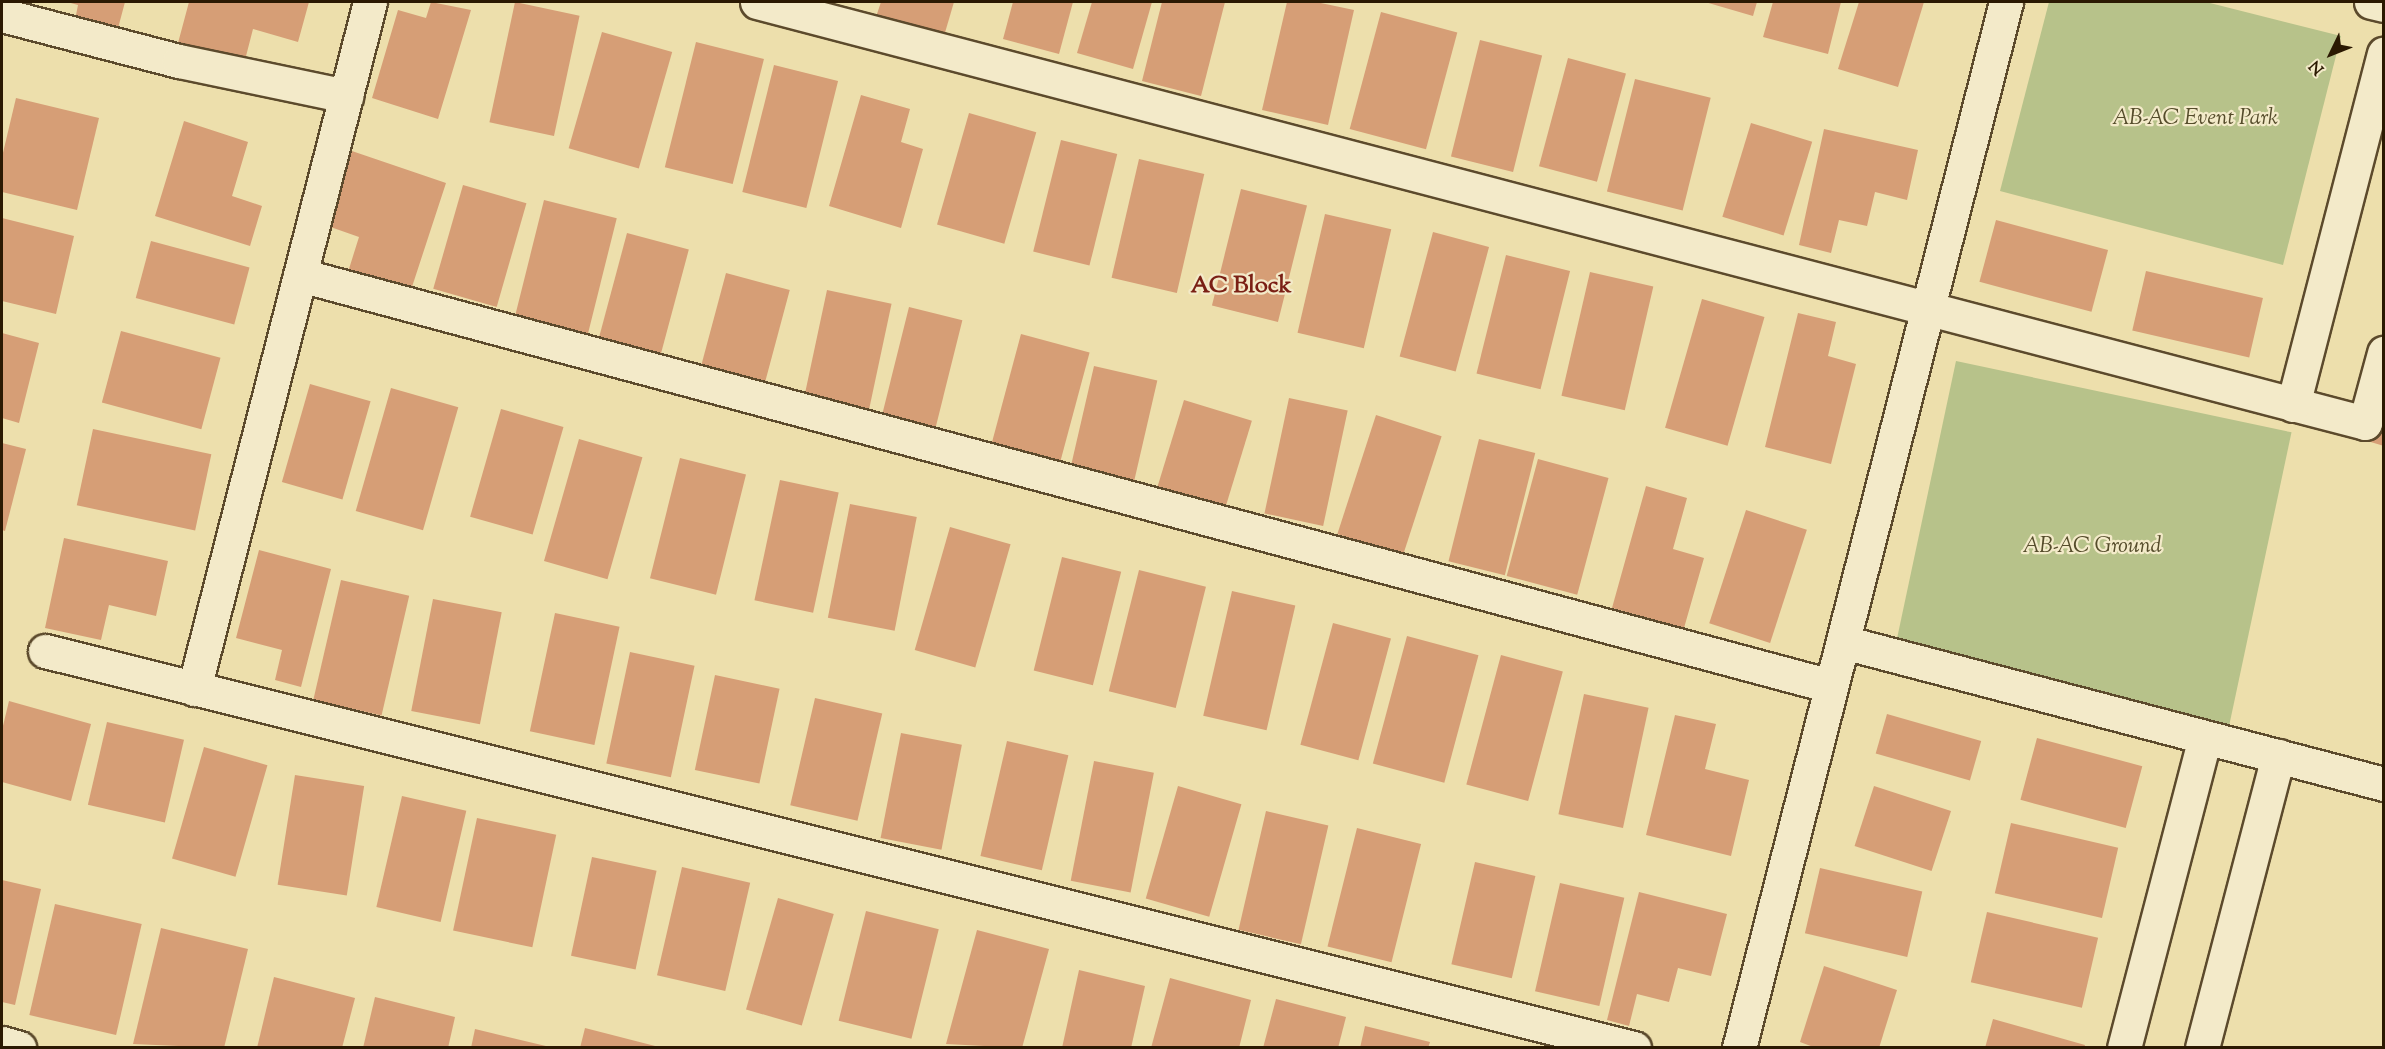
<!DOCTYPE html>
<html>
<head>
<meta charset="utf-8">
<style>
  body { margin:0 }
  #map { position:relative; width:2385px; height:1049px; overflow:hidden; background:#eddfac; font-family:"Sorts Mill Goudy",serif }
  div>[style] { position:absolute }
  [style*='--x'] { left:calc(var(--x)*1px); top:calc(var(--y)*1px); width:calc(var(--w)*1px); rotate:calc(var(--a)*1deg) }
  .green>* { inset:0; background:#b7c28a; transform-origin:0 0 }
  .building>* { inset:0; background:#d69e76; transform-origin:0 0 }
  .roads { filter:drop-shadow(2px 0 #5c4a2c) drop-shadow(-2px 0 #5c4a2c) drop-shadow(0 2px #5c4a2c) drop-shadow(0 -2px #5c4a2c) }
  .minor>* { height:33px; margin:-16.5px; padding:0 16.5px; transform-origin:16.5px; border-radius:16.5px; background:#f3eac9 }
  span { translate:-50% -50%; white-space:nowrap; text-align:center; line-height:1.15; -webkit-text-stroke:4.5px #f3eac9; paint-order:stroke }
  .park-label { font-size:22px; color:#554c2b; font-style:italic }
  .neighbourhood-label { font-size:24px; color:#7a1f14; font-weight:700 }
  .frame { position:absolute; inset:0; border:3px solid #2b1902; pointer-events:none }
  .north { position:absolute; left:2301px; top:24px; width:60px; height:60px; -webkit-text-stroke:4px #f3eac9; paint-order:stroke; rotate:227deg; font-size:16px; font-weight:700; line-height:24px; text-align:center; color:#2b1902 }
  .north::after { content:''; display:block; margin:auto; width:21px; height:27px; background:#2b1902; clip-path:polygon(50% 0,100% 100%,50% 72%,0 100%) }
</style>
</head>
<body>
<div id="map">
  <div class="green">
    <div style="clip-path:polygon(2049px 2px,2206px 2px,2341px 36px,2283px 265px,2000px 191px)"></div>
    <div style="left:1956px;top:361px;width:343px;height:300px;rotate:12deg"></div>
  </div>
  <div class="building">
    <div style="clip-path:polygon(67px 2px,125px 2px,117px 32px,75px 20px,78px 5px)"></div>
    <div style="clip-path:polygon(189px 2px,309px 2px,298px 42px,253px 29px,245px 60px,178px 43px)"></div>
    <div style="clip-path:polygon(431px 2px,471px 10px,438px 119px,372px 98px,398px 10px,426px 18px)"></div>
    <div style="left:515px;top:2px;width:66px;height:123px;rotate:12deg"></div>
    <div style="clip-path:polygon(881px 2px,954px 2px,944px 36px,876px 17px)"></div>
    <div style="clip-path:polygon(1013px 2px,1073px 2px,1059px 54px,1003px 39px)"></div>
    <div style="clip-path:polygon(1092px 2px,1152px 2px,1133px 69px,1077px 53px)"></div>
    <div style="clip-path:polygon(1162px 2px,1225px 2px,1201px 96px,1142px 81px)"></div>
    <div style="clip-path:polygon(1287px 2px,1316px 2px,1354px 10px,1328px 125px,1262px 110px)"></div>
    <div style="clip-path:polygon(1705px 2px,1757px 2px,1753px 16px)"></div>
    <div style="clip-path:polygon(1773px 2px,1841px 2px,1828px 54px,1763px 37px)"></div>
    <div style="clip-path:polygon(1859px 2px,1924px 2px,1898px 87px,1838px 69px)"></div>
    <div style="left:1381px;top:12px;width:79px;height:121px;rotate:15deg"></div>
    <div style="left:602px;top:32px;width:73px;height:121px;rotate:16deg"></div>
    <div style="left:1480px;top:40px;width:64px;height:120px;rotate:14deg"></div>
    <div style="left:696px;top:42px;width:70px;height:129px;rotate:14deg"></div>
    <div style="left:1568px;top:58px;width:60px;height:112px;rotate:15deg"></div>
    <div style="left:774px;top:65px;width:66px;height:131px;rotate:14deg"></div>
    <div style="left:1635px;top:79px;width:78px;height:116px;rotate:14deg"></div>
    <div style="clip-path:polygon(861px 95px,910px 109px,901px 142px,923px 149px,901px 228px,829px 206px)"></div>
    <div style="clip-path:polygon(16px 98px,99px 118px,77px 210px,2px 192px,2px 157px)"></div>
    <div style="left:969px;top:113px;width:70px;height:116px;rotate:16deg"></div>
    <div style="clip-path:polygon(184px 121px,248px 142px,232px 196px,262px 206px,250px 246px,155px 216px)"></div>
    <div style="left:1751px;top:123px;width:64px;height:98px;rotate:17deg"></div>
    <div style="clip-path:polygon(1824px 129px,1918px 150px,1907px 200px,1875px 192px,1867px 226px,1839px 220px,1831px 253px,1799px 245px)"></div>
    <div style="left:1061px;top:140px;width:58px;height:115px;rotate:14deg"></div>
    <div style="clip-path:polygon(346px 149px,446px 183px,410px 293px,348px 272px,359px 237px,322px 224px)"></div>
    <div style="left:1139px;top:159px;width:67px;height:122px;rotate:13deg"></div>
    <div style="left:463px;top:185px;width:66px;height:108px;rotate:16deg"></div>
    <div style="left:1241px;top:189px;width:68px;height:120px;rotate:14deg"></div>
    <div style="left:544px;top:200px;width:75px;height:121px;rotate:14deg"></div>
    <div style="left:1325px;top:214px;width:68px;height:122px;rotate:13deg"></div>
    <div style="clip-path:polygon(2px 218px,74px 236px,56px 314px,2px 301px)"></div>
    <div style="left:1996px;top:220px;width:116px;height:64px;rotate:15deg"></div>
    <div style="left:1433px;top:232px;width:58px;height:129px;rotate:15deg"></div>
    <div style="left:627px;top:233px;width:64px;height:119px;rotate:15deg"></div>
    <div style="left:151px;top:241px;width:102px;height:59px;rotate:15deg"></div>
    <div style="left:1506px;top:255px;width:66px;height:122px;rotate:14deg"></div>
    <div style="left:2146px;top:271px;width:120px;height:61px;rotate:13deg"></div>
    <div style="left:1590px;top:272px;width:65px;height:127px;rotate:13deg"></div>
    <div style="left:726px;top:273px;width:66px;height:105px;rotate:15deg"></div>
    <div style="left:827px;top:290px;width:66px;height:110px;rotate:12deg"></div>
    <div style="left:1702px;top:299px;width:65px;height:134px;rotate:16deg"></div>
    <div style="left:909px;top:307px;width:55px;height:116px;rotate:14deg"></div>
    <div style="clip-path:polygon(1798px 313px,1836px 322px,1828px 356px,1856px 364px,1831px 464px,1765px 447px)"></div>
    <div style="left:121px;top:331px;width:103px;height:74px;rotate:15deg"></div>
    <div style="clip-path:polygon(2px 333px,39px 343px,19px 423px,2px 418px)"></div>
    <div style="left:1021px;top:334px;width:71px;height:119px;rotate:15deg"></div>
    <div style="left:1094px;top:366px;width:65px;height:111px;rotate:13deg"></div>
    <div style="clip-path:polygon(2384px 379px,2384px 446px,2364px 440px)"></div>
    <div style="left:310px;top:384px;width:63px;height:102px;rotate:16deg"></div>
    <div style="left:391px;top:388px;width:70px;height:128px;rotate:16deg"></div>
    <div style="left:1289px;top:398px;width:60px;height:118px;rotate:12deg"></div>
    <div style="left:1184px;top:400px;width:71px;height:98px;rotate:17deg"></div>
    <div style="left:501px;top:409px;width:65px;height:112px;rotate:16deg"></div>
    <div style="left:1376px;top:415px;width:69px;height:125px;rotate:18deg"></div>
    <div style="left:93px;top:429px;width:121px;height:78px;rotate:12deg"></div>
    <div style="left:579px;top:439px;width:66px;height:127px;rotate:16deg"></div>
    <div style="left:1479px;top:439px;width:58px;height:126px;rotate:14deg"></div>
    <div style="clip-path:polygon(2px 443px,26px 449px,5px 531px,2px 530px)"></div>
    <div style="left:680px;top:458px;width:68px;height:124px;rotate:14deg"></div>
    <div style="left:1538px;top:459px;width:73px;height:121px;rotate:15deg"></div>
    <div style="left:780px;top:480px;width:60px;height:123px;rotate:12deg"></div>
    <div style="clip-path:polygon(1646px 486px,1687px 498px,1673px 549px,1704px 558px,1684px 628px,1612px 608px)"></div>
    <div style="left:850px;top:504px;width:68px;height:116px;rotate:11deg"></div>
    <div style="left:1746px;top:510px;width:64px;height:119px;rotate:18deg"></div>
    <div style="left:950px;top:527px;width:63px;height:128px;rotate:16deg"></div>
    <div style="clip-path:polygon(64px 538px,168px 561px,156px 616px,109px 605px,101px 640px,45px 628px)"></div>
    <div style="clip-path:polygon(259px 550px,331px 569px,301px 687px,275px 680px,282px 650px,236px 638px)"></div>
    <div style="left:1062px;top:557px;width:61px;height:117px;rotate:14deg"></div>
    <div style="left:1139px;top:570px;width:69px;height:125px;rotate:14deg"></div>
    <div style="left:341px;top:580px;width:70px;height:123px;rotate:13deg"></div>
    <div style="left:1232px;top:591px;width:65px;height:128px;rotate:13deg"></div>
    <div style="left:433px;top:599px;width:70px;height:114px;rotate:11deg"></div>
    <div style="left:555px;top:613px;width:66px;height:121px;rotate:12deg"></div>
    <div style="left:1333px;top:623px;width:60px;height:126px;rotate:15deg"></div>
    <div style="left:1407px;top:636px;width:74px;height:132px;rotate:15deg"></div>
    <div style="left:630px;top:652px;width:66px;height:114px;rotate:12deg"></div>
    <div style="left:1501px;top:655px;width:64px;height:134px;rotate:15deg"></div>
    <div style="left:715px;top:675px;width:66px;height:97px;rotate:12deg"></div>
    <div style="left:1584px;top:694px;width:66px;height:123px;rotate:12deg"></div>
    <div style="left:815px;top:698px;width:69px;height:110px;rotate:13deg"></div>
    <div style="clip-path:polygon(9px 701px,91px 724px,71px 801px,2px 782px,2px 730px)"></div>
    <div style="left:1887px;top:714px;width:98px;height:41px;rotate:16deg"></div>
    <div style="clip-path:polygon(1675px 715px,1716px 724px,1705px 769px,1749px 780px,1731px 856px,1646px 835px)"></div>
    <div style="left:107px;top:722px;width:79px;height:85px;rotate:13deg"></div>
    <div style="left:901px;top:733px;width:62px;height:107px;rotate:11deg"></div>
    <div style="left:2037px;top:738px;width:109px;height:64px;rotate:15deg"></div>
    <div style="left:1007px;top:741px;width:63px;height:118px;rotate:13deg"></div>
    <div style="left:204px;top:747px;width:66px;height:116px;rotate:16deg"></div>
    <div style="left:1094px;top:761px;width:61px;height:122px;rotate:11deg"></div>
    <div style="left:295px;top:775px;width:70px;height:111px;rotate:9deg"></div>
    <div style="left:1178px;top:786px;width:66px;height:117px;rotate:16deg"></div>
    <div style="left:1874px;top:786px;width:81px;height:63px;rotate:18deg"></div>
    <div style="left:402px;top:796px;width:66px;height:114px;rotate:13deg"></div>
    <div style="left:1266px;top:811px;width:64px;height:122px;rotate:13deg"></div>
    <div style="left:477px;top:818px;width:81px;height:115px;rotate:12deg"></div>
    <div style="left:2011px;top:823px;width:110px;height:72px;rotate:13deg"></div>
    <div style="left:1357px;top:828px;width:66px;height:122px;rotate:14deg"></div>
    <div style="left:592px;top:857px;width:66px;height:101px;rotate:12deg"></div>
    <div style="left:1475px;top:862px;width:62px;height:105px;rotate:13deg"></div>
    <div style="left:682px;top:867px;width:70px;height:111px;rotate:13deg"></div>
    <div style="left:1820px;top:868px;width:105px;height:67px;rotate:13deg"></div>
    <div style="clip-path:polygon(2px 880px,41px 889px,15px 1005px,2px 1002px)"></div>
    <div style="left:1560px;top:883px;width:66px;height:111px;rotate:13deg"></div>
    <div style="clip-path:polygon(1639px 892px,1727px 914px,1711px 976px,1678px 968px,1669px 1002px,1637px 994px,1629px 1026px,1607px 1020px)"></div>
    <div style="left:778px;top:898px;width:58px;height:116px;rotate:16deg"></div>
    <div style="left:55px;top:904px;width:89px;height:114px;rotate:13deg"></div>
    <div style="left:866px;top:911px;width:75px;height:113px;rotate:14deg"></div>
    <div style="left:1987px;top:912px;width:114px;height:72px;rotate:13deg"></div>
    <div style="clip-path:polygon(161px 928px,248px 949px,224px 1048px,133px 1044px)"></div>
    <div style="clip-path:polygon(977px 930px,1049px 949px,1022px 1048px,946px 1044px)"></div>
    <div style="clip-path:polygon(1824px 966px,1897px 990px,1879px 1048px,1816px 1048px,1800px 1042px)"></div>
    <div style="clip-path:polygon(1079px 970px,1145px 986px,1131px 1048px,1062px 1048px)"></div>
    <div style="clip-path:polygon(274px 977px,355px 998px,342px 1048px,257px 1048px)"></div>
    <div style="clip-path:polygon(1170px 978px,1251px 1000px,1239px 1048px,1151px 1048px)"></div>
    <div style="clip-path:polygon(375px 997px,455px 1017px,448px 1048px,363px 1048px)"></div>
    <div style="clip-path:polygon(1276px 999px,1346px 1017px,1338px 1048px,1263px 1048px)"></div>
    <div style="clip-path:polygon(1993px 1019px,2085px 1045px,2084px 1048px,1985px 1048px)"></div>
    <div style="clip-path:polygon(1365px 1026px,1430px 1042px,1428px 1048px,1360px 1048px)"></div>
    <div style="clip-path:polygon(585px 1028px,659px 1047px,659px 1048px,580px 1048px)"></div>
    <div style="clip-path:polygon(475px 1029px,550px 1047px,550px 1048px,471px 1048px)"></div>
  </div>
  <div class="roads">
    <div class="minor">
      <div style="--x:757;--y:2;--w:1662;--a:14.67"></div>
      <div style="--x:2365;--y:423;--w:73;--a:-74.8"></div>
      <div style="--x:2371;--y:2;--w:13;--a:13"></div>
      <div style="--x:2;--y:15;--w:183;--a:14.6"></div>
      <div style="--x:179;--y:61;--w:171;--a:11.8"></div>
      <div style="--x:300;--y:275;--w:1585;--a:15.03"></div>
      <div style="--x:2293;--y:405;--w:363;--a:-75.5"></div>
      <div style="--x:1843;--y:642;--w:559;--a:14.71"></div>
      <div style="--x:45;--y:651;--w:1638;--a:14.03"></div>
      <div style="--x:194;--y:689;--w:709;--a:-75.63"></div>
      <div style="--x:2;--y:1043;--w:18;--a:16"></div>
      <div style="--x:1739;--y:1048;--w:1080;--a:-75.68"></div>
      <div style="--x:2124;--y:1048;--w:321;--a:-75.4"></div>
      <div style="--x:2202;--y:1048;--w:302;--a:-75.4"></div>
    </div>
  </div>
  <div class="park-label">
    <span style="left:2195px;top:120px">AB-AC Event Park</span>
    <span style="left:2092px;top:548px">AB-AC Ground</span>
  </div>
  <div class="neighbourhood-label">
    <span style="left:1241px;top:287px">AC Block</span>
  </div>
  <div class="frame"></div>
  <div class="north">N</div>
</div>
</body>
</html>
